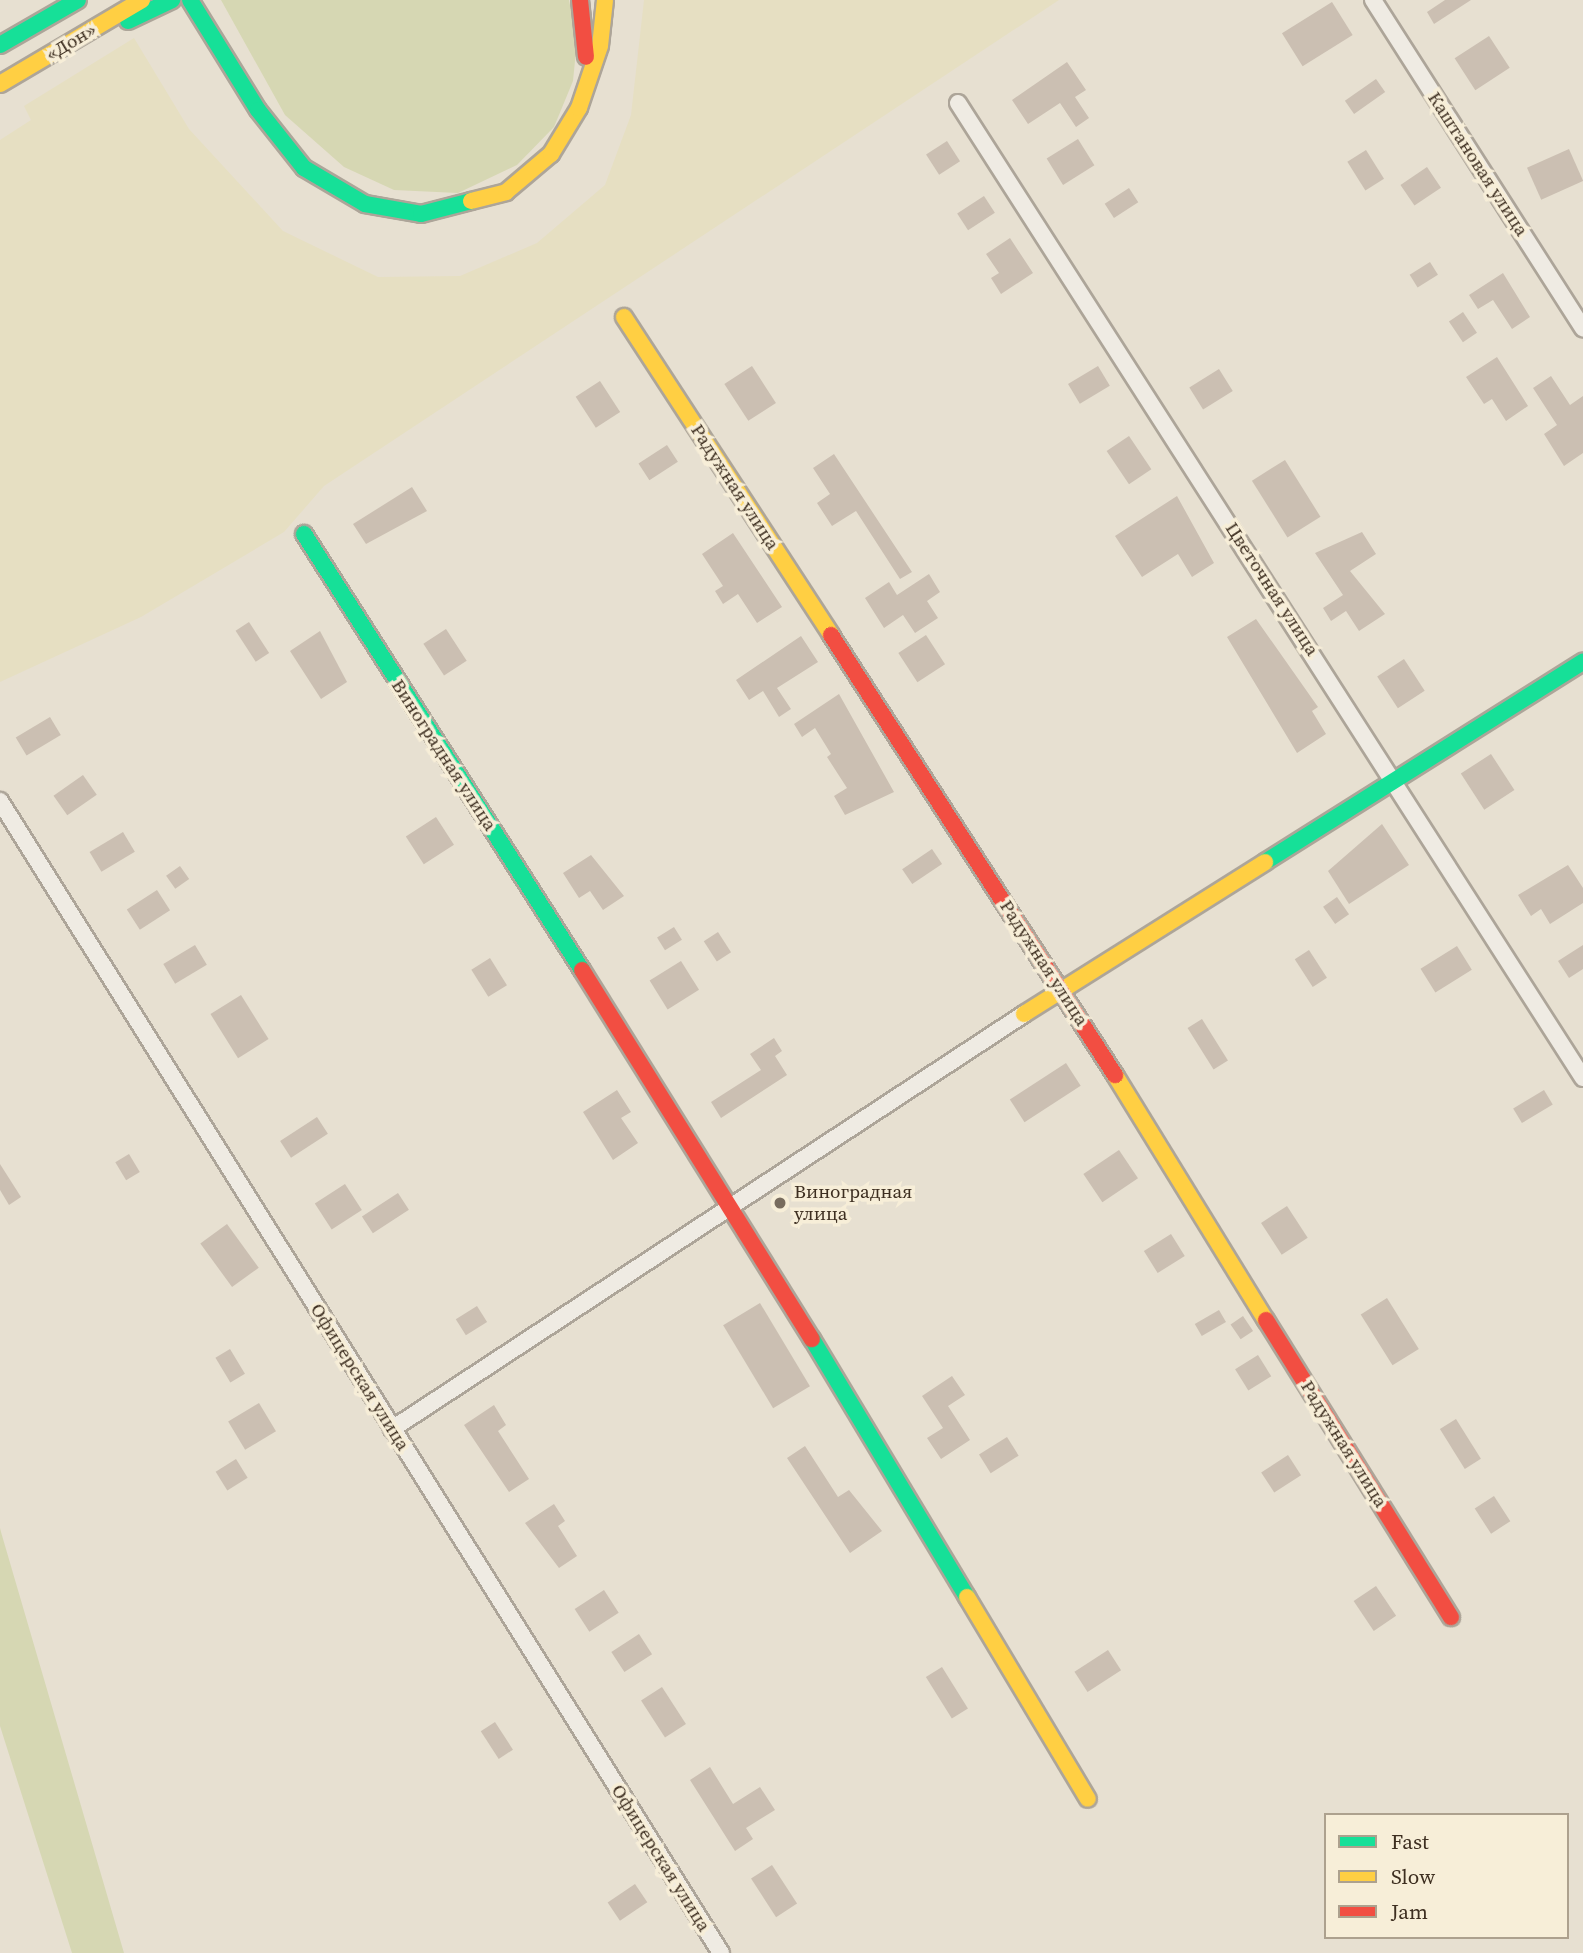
<!DOCTYPE html>
<html>
<head>
<meta charset="utf-8">
<style>
  body { margin:0 }
  #map { position:relative; width:1583px; height:1953px; overflow:hidden; background:#e7e0d1; font-family:"Source Serif 4",serif }
  div>[style] { position:absolute }
  [style*='--x'] { left:calc(var(--x)*1px); top:calc(var(--y)*1px); width:calc(var(--w)*1px); rotate:calc(var(--a)*1deg) }
  .farmland>* { inset:0; background:#e6dfc2 }
  .green>* { inset:0; background:#d6d7b3 }
  .building>* { inset:0; background:#cbbfb2; transform-origin:0 0 }
  .roads { filter:drop-shadow(2px 0 #ada599) drop-shadow(-2px 0 #ada599) drop-shadow(0 2px #ada599) drop-shadow(0 -2px #ada599) }
  .street>* { height:16px; margin:-8px; padding:0 8px; transform-origin:8px; border-radius:8px; background:#efebe3 }
  .fast>* { height:16px; margin:-8px; padding:0 8px; transform-origin:8px; border-radius:8px; background:#16e098 }
  .slow>* { height:16px; margin:-8px; padding:0 8px; transform-origin:8px; border-radius:8px; background:#ffcf43 }
  .jam>* { height:16px; margin:-8px; padding:0 8px; transform-origin:8px; border-radius:8px; background:#f24e42 }
  .dots>* { width:19px; height:19px; translate:-50% -50%; box-sizing:border-box; border:4px solid #f7eed8; border-radius:50% }
  span { translate:-50% -50%; white-space:nowrap; text-align:center; line-height:1.15; -webkit-text-stroke:7px #f7eed8; paint-order:stroke }
  .street-label { font-size:19px; color:#3d2e20 }
  .poi-label { font-size:19px; color:#3d2e20 }
  .left { translate:0 -50%; text-align:left }
  .legend { position:absolute; left:1324px; top:1813px; width:245px; height:126px; box-sizing:border-box; background:#f7eed8; border:2px solid #ada18e; margin:0; padding:9px 12px; list-style:none; font-size:21px; color:#3d2e20 }
  .legend li { display:flex; align-items:center; gap:14px; height:35px }
  .legend b { width:35px; border:2px solid #ada18e }
</style>
</head>
<body>
<div id="map">
  <div class="farmland">
    <div style="clip-path:polygon(644px 0,1059px 0,324px 486px,284px 532px,141px 617px,0 682px,0 140px,31px 120px,24px 106px,134px 38px,189px 129px,283px 231px,378px 277px,460px 276px,537px 243px,605px 185px,631px 115px)"></div>
  </div>
  <div class="green">
    <div style="clip-path:polygon(221px 0,569px 0,577px 41px,573px 81px,554px 127px,517px 165px,458px 193px,394px 190px,344px 167px,285px 115px)"></div>
    <div style="clip-path:polygon(0 1528px,1px 1532px,124px 1953px,72px 1953px,0 1726px)"></div>
  </div>
  <div class="building">
    <div style="clip-path:polygon(1445px 0,1471px 0,1434px 24px,1427px 12px)"></div>
    <div style="left:1332px;top:2px;width:39px;height:59px;rotate:58deg"></div>
    <div style="left:1489px;top:36px;width:38px;height:41px;rotate:57deg"></div>
    <div style="clip-path:polygon(1067px 62px,1086px 90px,1075px 97px,1089px 118px,1076px 127px,1060px 103px,1028px 124px,1012px 100px)"></div>
    <div style="left:1376px;top:79px;width:16px;height:38px;rotate:55deg"></div>
    <div style="left:1078px;top:139px;width:31px;height:37px;rotate:58deg"></div>
    <div style="left:947px;top:141px;width:24px;height:25px;rotate:57deg"></div>
    <div style="left:1569px;top:149px;width:35px;height:46px;rotate:66deg"></div>
    <div style="left:1366px;top:150px;width:34px;height:22px;rotate:58deg"></div>
    <div style="left:1427px;top:167px;width:25px;height:32px;rotate:56deg"></div>
    <div style="left:1129px;top:188px;width:17px;height:29px;rotate:57deg"></div>
    <div style="left:984px;top:196px;width:20px;height:32px;rotate:57deg"></div>
    <div style="clip-path:polygon(1010px 238px,1033px 273px,1001px 294px,991px 278px,999px 273px,986px 254px)"></div>
    <div style="left:1430px;top:262px;width:15px;height:24px;rotate:58deg"></div>
    <div style="clip-path:polygon(1503px 273px,1530px 317px,1512px 329px,1493px 300px,1478px 309px,1469px 295px)"></div>
    <div style="left:1463px;top:312px;width:25px;height:17px;rotate:56deg"></div>
    <div style="clip-path:polygon(1497px 357px,1528px 406px,1506px 421px,1492px 399px,1484px 404px,1466px 377px)"></div>
    <div style="left:752px;top:366px;width:44px;height:33px;rotate:57deg"></div>
    <div style="left:1098px;top:366px;width:23px;height:35px;rotate:59deg"></div>
    <div style="left:1219px;top:369px;width:26px;height:35px;rotate:58deg"></div>
    <div style="clip-path:polygon(1551px 376px,1570px 405px,1583px 396px,1583px 453px,1564px 466px,1544px 434px,1557px 425px,1533px 388px)"></div>
    <div style="left:600px;top:381px;width:37px;height:29px;rotate:57deg"></div>
    <div style="left:1129px;top:436px;width:40px;height:27px;rotate:56deg"></div>
    <div style="left:667px;top:445px;width:20px;height:34px;rotate:57deg"></div>
    <div style="clip-path:polygon(834px 454px,912px 572px,900px 579px,856px 511px,832px 526px,817px 503px,830px 494px,813px 468px)"></div>
    <div style="left:1285px;top:460px;width:67px;height:39px;rotate:58deg"></div>
    <div style="clip-path:polygon(412px 487px,427px 511px,366px 544px,353px 524px)"></div>
    <div style="clip-path:polygon(1177px 496px,1214px 563px,1192px 577px,1178px 554px,1142px 577px,1115px 536px)"></div>
    <div style="clip-path:polygon(1362px 532px,1376px 554px,1350px 571px,1385px 614px,1359px 631px,1346px 611px,1331px 621px,1323px 608px,1343px 595px,1315px 553px)"></div>
    <div style="clip-path:polygon(733px 533px,782px 607px,757px 623px,738px 594px,723px 604px,715px 591px,723px 586px,702px 554px)"></div>
    <div style="clip-path:polygon(929px 574px,940px 592px,927px 601px,938px 618px,915px 633px,903px 615px,884px 628px,865px 598px,889px 582px,897px 595px)"></div>
    <div style="clip-path:polygon(1256px 619px,1318px 707px,1312px 711px,1326px 734px,1297px 753px,1227px 637px)"></div>
    <div style="left:249px;top:622px;width:37px;height:16px;rotate:57deg"></div>
    <div style="left:446px;top:629px;width:38px;height:27px;rotate:57deg"></div>
    <div style="clip-path:polygon(320px 631px,347px 682px,321px 699px,290px 651px)"></div>
    <div style="left:926px;top:635px;width:35px;height:33px;rotate:57deg"></div>
    <div style="clip-path:polygon(801px 636px,818px 662px,777px 688px,791px 709px,779px 717px,763px 691px,749px 700px,736px 680px)"></div>
    <div style="left:1404px;top:659px;width:38px;height:32px;rotate:57deg"></div>
    <div style="clip-path:polygon(839px 694px,894px 792px,845px 815px,834px 796px,847px 788px,827px 757px,831px 754px,815px 728px,802px 737px,794px 724px)"></div>
    <div style="left:50px;top:717px;width:21px;height:40px;rotate:59deg"></div>
    <div style="left:1491px;top:754px;width:43px;height:36px;rotate:57deg"></div>
    <div style="left:83px;top:775px;width:24px;height:36px;rotate:55deg"></div>
    <div style="left:436px;top:817px;width:33px;height:36px;rotate:57deg"></div>
    <div style="clip-path:polygon(1382px 824px,1409px 865px,1349px 904px,1328px 871px)"></div>
    <div style="left:123px;top:832px;width:23px;height:39px;rotate:59deg"></div>
    <div style="left:932px;top:849px;width:18px;height:36px;rotate:56deg"></div>
    <div style="clip-path:polygon(591px 855px,624px 896px,603px 910px,590px 891px,579px 898px,563px 873px)"></div>
    <div style="clip-path:polygon(1568px 865px,1583px 888px,1583px 903px,1550px 924px,1541px 909px,1531px 916px,1518px 895px)"></div>
    <div style="left:180px;top:866px;width:16px;height:17px;rotate:55deg"></div>
    <div style="left:157px;top:890px;width:24px;height:36px;rotate:57deg"></div>
    <div style="left:1337px;top:897px;width:21px;height:17px;rotate:55deg"></div>
    <div style="left:674px;top:927px;width:15px;height:20px;rotate:58deg"></div>
    <div style="left:718px;top:932px;width:24px;height:17px;rotate:57deg"></div>
    <div style="left:195px;top:945px;width:23px;height:37px;rotate:59deg"></div>
    <div style="clip-path:polygon(1583px 945px,1583px 969px,1569px 978px,1558px 961px)"></div>
    <div style="left:1457px;top:946px;width:28px;height:43px;rotate:58deg"></div>
    <div style="left:1309px;top:950px;width:33px;height:17px;rotate:57deg"></div>
    <div style="left:490px;top:958px;width:32px;height:22px;rotate:58deg"></div>
    <div style="left:681px;top:961px;width:34px;height:37px;rotate:58deg"></div>
    <div style="left:241px;top:995px;width:52px;height:36px;rotate:58deg"></div>
    <div style="left:1202px;top:1019px;width:49px;height:17px;rotate:58deg"></div>
    <div style="clip-path:polygon(774px 1038px,782px 1051px,775px 1056px,787px 1075px,721px 1118px,711px 1102px,761px 1070px,750px 1054px)"></div>
    <div style="left:1066px;top:1063px;width:27px;height:67px;rotate:57deg"></div>
    <div style="clip-path:polygon(617px 1090px,631px 1112px,621px 1118px,638px 1143px,613px 1160px,583px 1112px)"></div>
    <div style="left:1544px;top:1090px;width:17px;height:36px;rotate:59deg"></div>
    <div style="left:317px;top:1117px;width:20px;height:44px;rotate:57deg"></div>
    <div style="left:1119px;top:1150px;width:34px;height:43px;rotate:56deg"></div>
    <div style="left:129px;top:1154px;width:21px;height:16px;rotate:59deg"></div>
    <div style="clip-path:polygon(0 1164px,21px 1197px,9px 1205px,0 1190px)"></div>
    <div style="left:345px;top:1184px;width:31px;height:36px;rotate:57deg"></div>
    <div style="left:398px;top:1193px;width:20px;height:43px;rotate:57deg"></div>
    <div style="left:1287px;top:1206px;width:38px;height:31px;rotate:57deg"></div>
    <div style="left:227px;top:1224px;width:54px;height:33px;rotate:54deg"></div>
    <div style="left:1171px;top:1234px;width:26px;height:32px;rotate:58deg"></div>
    <div style="left:1387px;top:1298px;width:60px;height:31px;rotate:58deg"></div>
    <div style="left:760px;top:1303px;width:97px;height:43px;rotate:59deg"></div>
    <div style="left:477px;top:1306px;width:19px;height:25px;rotate:58deg"></div>
    <div style="left:1219px;top:1310px;width:14px;height:28px;rotate:60deg"></div>
    <div style="left:1243px;top:1316px;width:18px;height:15px;rotate:56deg"></div>
    <div style="left:230px;top:1349px;width:29px;height:17px;rotate:59deg"></div>
    <div style="left:1258px;top:1355px;width:25px;height:27px;rotate:58deg"></div>
    <div style="clip-path:polygon(952px 1376px,965px 1395px,948px 1406px,970px 1440px,941px 1459px,927px 1438px,943px 1428px,922px 1396px)"></div>
    <div style="left:259px;top:1403px;width:33px;height:36px;rotate:59deg"></div>
    <div style="clip-path:polygon(494px 1405px,506px 1425px,498px 1431px,529px 1479px,509px 1492px,464px 1425px)"></div>
    <div style="left:1456px;top:1419px;width:47px;height:19px;rotate:58deg"></div>
    <div style="left:1007px;top:1437px;width:22px;height:33px;rotate:58deg"></div>
    <div style="clip-path:polygon(805px 1446px,838px 1497px,849px 1490px,882px 1531px,850px 1553px,787px 1458px)"></div>
    <div style="left:1288px;top:1455px;width:24px;height:32px;rotate:57deg"></div>
    <div style="left:236px;top:1459px;width:22px;height:24px;rotate:58deg"></div>
    <div style="left:1494px;top:1496px;width:30px;height:23px;rotate:57deg"></div>
    <div style="clip-path:polygon(554px 1504px,565px 1521px,558px 1526px,577px 1556px,559px 1568px,525px 1523px)"></div>
    <div style="left:1376px;top:1586px;width:36px;height:27px;rotate:56deg"></div>
    <div style="left:604px;top:1590px;width:27px;height:35px;rotate:57deg"></div>
    <div style="left:639px;top:1634px;width:24px;height:33px;rotate:57deg"></div>
    <div style="left:1108px;top:1650px;width:24px;height:40px;rotate:57deg"></div>
    <div style="left:942px;top:1667px;width:49px;height:19px;rotate:58deg"></div>
    <div style="left:662px;top:1687px;width:44px;height:25px;rotate:57deg"></div>
    <div style="left:495px;top:1722px;width:33px;height:17px;rotate:57deg"></div>
    <div style="clip-path:polygon(710px 1767px,733px 1804px,760px 1787px,775px 1810px,746px 1828px,753px 1839px,735px 1851px,690px 1780px)"></div>
    <div style="left:772px;top:1865px;width:46px;height:25px;rotate:57deg"></div>
    <div style="left:635px;top:1884px;width:22px;height:33px;rotate:56deg"></div>
  </div>
  <div class="roads">
    <div class="street">
      <div style="--x:1373;--y:0;--w:390;--a:57.4"></div>
      <div style="--x:958;--y:103;--w:1158;--a:57.34"></div>
      <div style="--x:0;--y:801;--w:1359;--a:57.96"></div>
      <div style="--x:392;--y:1429;--w:756;--a:-33.29"></div>
    </div>
    <div class="fast">
      <div style="--x:190;--y:0;--w:129;--a:58.3"></div>
      <div style="--x:258;--y:110;--w:74;--a:51.6"></div>
      <div style="--x:304;--y:168;--w:71;--a:30.5"></div>
      <div style="--x:365;--y:204;--w:57;--a:10.1"></div>
      <div style="--x:421;--y:214;--w:52;--a:-14.6"></div>
      <div style="--x:128;--y:21;--w:49;--a:-25.5"></div>
      <div style="--x:0;--y:45;--w:90;--a:-30"></div>
      <div style="--x:304;--y:534;--w:517;--a:57.48"></div>
      <div style="--x:1265;--y:862;--w:376;--a:-32.2"></div>
      <div style="--x:812;--y:1339;--w:301;--a:59"></div>
    </div>
    <div class="slow">
      <div style="--x:0;--y:84;--w:165;--a:-30.6"></div>
      <div style="--x:471;--y:201;--w:36;--a:-14"></div>
      <div style="--x:506;--y:192;--w:59;--a:-40.2"></div>
      <div style="--x:551;--y:154;--w:54;--a:-58.7"></div>
      <div style="--x:579;--y:108;--w:65;--a:-71.3"></div>
      <div style="--x:600;--y:46;--w:46;--a:-83.8"></div>
      <div style="--x:624;--y:317;--w:379;--a:56.9"></div>
      <div style="--x:1024;--y:1014;--w:285;--a:-32.2"></div>
      <div style="--x:1115;--y:1075;--w:288;--a:58.4"></div>
      <div style="--x:967;--y:1597;--w:235;--a:59.1"></div>
    </div>
    <div class="jam">
      <div style="--x:580;--y:0;--w:57;--a:84"></div>
      <div style="--x:831;--y:635;--w:524;--a:57.16"></div>
      <div style="--x:582;--y:970;--w:435;--a:58.1"></div>
      <div style="--x:1266;--y:1320;--w:350;--a:58.1"></div>
    </div>
  </div>
  <div class="dots">
    <div style="left:780px;top:1203px;background:#786c5e"></div>
  </div>
  <div class="street-label">
    <span style="left:71px;top:42px;rotate:-31deg">«Дон»</span>
    <span style="left:1478px;top:164px;rotate:57deg">Каштановая улица</span>
    <span style="left:735px;top:487px;rotate:57deg">Радужная улица</span>
    <span style="left:1272px;top:589px;rotate:57deg">Цветочная улица</span>
    <span style="left:444px;top:755px;rotate:57deg">Виноградная улица</span>
    <span style="left:1044px;top:963px;rotate:57deg">Радужная улица</span>
    <span style="left:360px;top:1377px;rotate:58deg">Офицерская улица</span>
    <span style="left:1344px;top:1444px;rotate:58deg">Радужная улица</span>
    <span style="left:661px;top:1858px;rotate:58deg">Офицерская улица</span>
  </div>
  <div class="poi-label">
    <span class="left" style="left:794px;top:1203px">Виноградная<br>улица</span>
  </div>
  <ul class="legend">
  <li><b style="height:9px;background:#16e098"></b>Fast</li>
  <li><b style="height:9px;background:#ffcf43"></b>Slow</li>
  <li><b style="height:9px;background:#f24e42"></b>Jam</li>
  </ul>
</div>
</body>
</html>
